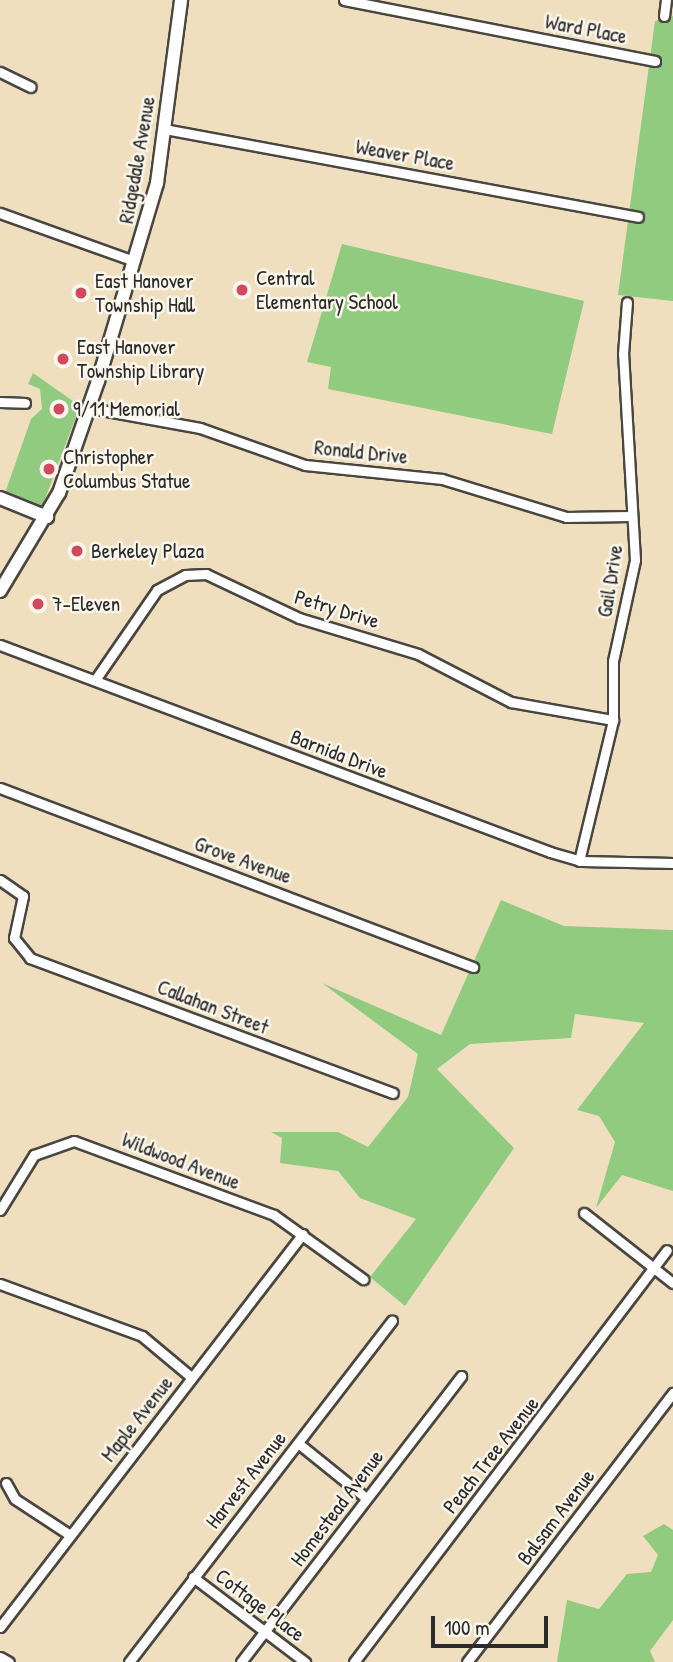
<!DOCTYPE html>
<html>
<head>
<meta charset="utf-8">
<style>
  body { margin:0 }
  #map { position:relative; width:673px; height:1662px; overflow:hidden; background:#f0dfbf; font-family:"Patrick Hand",sans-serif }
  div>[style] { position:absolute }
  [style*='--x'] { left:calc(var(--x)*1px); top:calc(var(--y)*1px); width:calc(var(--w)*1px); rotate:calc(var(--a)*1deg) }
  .green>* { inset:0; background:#90cb80 }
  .roads { filter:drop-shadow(2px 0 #494641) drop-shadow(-2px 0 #494641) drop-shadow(0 2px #494641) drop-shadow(0 -2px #494641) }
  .street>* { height:9px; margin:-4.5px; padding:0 4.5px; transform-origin:4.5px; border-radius:4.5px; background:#fff }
  .secondary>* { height:12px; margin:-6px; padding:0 6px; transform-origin:6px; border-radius:6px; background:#fff }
  .dots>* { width:19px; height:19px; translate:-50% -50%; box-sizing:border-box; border:4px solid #fbf7ec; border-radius:50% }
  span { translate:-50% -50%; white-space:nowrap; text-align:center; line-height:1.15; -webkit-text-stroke:5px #fbf7ec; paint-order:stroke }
  .street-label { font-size:21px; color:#2b2b2b }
  .poi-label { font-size:21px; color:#2b2b2b }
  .left { translate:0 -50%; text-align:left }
  .scale { position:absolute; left:431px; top:1616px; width:117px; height:32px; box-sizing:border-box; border:4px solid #2b2b2b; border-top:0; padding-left:9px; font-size:21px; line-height:24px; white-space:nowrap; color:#2b2b2b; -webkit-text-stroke:5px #fbf7ec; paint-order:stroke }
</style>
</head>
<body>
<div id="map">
  <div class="green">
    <div style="clip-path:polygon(673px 16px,673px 301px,618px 295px,655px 21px)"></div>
    <div style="clip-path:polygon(342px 244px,584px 301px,552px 434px,328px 389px,331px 367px,307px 362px)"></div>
    <div style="clip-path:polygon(33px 373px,80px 406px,42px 507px,5px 493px,31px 419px,42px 409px,40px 389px,28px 384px)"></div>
    <div style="clip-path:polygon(501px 900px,564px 926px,673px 930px,673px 1191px,622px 1175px,596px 1208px,615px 1142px,599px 1116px,577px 1110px,644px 1023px,575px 1014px,571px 1038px,470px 1044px,437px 1069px,514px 1148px,405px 1306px,370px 1277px,416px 1219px,360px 1198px,338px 1171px,280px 1163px,282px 1138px,271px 1132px,338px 1132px,368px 1147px,408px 1097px,418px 1054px,322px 983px,441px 1035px)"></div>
    <div style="clip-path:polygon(664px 1524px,673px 1530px,673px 1620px,650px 1651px,655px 1662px,557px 1662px,567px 1600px,599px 1609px,627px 1574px,651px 1572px,658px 1555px,643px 1536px)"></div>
  </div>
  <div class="roads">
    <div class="street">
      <div style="--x:344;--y:0;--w:317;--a:11.1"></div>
      <div style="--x:664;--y:16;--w:16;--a:-83"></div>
      <div style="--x:0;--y:72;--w:34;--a:26"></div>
      <div style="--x:164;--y:129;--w:482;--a:10.5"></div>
      <div style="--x:0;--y:213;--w:142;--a:19.7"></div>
      <div style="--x:0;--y:402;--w:25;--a:2"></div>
      <div style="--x:90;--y:408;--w:112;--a:10.3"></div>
      <div style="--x:200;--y:428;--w:111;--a:19.4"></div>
      <div style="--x:305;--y:465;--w:138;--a:5.8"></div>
      <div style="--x:442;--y:479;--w:130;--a:17"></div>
      <div style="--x:566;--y:517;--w:65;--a:-0.9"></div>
      <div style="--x:0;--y:645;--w:588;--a:20.62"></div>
      <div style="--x:550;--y:852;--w:33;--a:16"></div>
      <div style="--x:582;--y:861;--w:91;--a:1.3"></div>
      <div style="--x:95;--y:680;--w:109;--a:-55.4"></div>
      <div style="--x:157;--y:590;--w:32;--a:-28"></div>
      <div style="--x:185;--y:575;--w:21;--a:-3"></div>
      <div style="--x:206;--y:574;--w:103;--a:25.3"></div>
      <div style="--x:299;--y:618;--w:124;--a:16.8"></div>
      <div style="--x:418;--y:654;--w:105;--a:27.3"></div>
      <div style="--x:511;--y:702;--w:104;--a:10"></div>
      <div style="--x:0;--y:788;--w:506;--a:20.73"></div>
      <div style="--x:579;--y:861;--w:145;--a:-76.4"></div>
      <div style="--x:613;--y:720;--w:59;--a:-90"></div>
      <div style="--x:613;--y:661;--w:103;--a:-77.7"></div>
      <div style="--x:635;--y:560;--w:206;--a:-93.3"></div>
      <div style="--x:623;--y:354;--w:52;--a:-85.6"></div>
      <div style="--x:0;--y:880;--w:28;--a:35"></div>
      <div style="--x:23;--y:896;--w:43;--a:102.1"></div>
      <div style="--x:14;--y:938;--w:26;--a:51"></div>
      <div style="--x:30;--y:958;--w:387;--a:20.4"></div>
      <div style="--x:0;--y:1210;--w:65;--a:-58.3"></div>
      <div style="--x:34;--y:1155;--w:42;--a:-19.3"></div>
      <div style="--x:74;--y:1141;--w:213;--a:20.3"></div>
      <div style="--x:274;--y:1215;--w:110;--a:35.7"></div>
      <div style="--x:584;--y:1213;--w:113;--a:38.2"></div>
      <div style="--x:0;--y:1284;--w:151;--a:20.1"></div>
      <div style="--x:142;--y:1336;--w:64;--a:39.9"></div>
      <div style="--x:298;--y:1443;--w:87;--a:39"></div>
      <div style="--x:6;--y:1483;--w:18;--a:61"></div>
      <div style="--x:15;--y:1499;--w:66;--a:33.2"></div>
      <div style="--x:193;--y:1577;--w:141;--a:37.2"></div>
      <div style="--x:0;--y:1627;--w:496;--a:-52.4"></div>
      <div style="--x:0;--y:1657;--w:10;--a:29"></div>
      <div style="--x:129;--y:1662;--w:431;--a:-52.4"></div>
      <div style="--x:241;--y:1662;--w:361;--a:-52.4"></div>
      <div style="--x:354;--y:1662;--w:517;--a:-52.78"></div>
      <div style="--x:467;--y:1662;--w:339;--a:-52.6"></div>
    </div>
    <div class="secondary">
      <div style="--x:0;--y:498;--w:51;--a:22"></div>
      <div style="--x:0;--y:591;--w:114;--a:-59"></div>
      <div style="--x:59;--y:493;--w:119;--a:-70.8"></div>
      <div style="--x:98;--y:381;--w:207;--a:-73.4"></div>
      <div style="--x:157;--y:183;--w:185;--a:-82.5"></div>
    </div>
  </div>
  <div class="dots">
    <div style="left:242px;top:290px;background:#d1495b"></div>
    <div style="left:81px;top:293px;background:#d1495b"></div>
    <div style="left:63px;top:359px;background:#d1495b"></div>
    <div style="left:59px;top:409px;background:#d1495b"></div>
    <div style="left:49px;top:469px;background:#d1495b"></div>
    <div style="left:77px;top:551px;background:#d1495b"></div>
    <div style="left:38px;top:604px;background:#d1495b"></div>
  </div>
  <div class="street-label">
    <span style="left:586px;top:29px;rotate:11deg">Ward Place</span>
    <span style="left:405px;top:155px;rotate:10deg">Weaver Place</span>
    <span style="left:137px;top:160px;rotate:-80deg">Ridgedale Avenue</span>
    <span style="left:361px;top:452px;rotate:6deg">Ronald Drive</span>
    <span style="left:610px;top:581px;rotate:-81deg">Gail Drive</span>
    <span style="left:337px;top:609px;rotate:17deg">Petry Drive</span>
    <span style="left:339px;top:754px;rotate:21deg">Barnida Drive</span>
    <span style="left:243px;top:860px;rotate:20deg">Grove Avenue</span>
    <span style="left:213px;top:1007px;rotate:21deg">Callahan Street</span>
    <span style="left:181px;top:1161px;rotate:21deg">Wildwood Avenue</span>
    <span style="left:137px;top:1419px;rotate:-52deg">Maple Avenue</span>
    <span style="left:491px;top:1455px;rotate:-52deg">Peach Tree Avenue</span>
    <span style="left:246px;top:1480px;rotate:-52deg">Harvest Avenue</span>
    <span style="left:337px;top:1508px;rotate:-53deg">Homestead Avenue</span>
    <span style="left:556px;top:1517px;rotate:-53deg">Balsam Avenue</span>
    <span style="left:260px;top:1605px;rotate:37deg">Cottage Place</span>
  </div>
  <div class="poi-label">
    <span class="left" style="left:256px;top:290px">Central<br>Elementary School</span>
    <span class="left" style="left:95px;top:293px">East Hanover<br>Township Hall</span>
    <span class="left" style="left:77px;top:359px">East Hanover<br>Township Library</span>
    <span class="left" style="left:73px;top:409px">9/11 Memorial</span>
    <span class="left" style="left:63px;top:469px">Christopher<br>Columbus Statue</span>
    <span class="left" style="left:91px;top:551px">Berkeley Plaza</span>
    <span class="left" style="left:52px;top:604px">7-Eleven</span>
  </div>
  <div class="scale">100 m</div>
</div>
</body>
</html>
